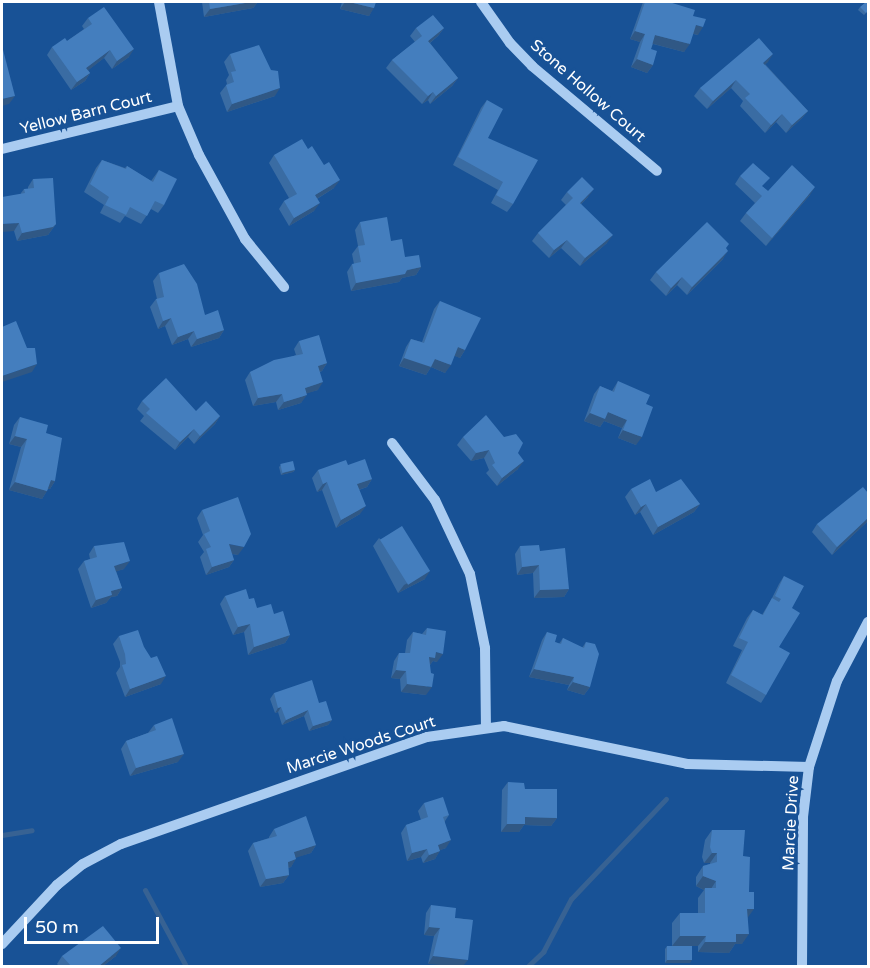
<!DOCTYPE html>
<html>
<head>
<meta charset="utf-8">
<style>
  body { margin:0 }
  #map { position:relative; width:870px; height:968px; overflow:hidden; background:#185296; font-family:"Varela Round",sans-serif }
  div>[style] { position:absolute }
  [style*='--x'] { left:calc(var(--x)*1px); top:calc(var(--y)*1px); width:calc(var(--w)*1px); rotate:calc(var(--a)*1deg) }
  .stream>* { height:5px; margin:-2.5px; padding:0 2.5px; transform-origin:2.5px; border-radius:2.5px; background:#376293 }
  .minor>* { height:10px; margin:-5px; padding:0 5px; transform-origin:5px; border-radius:5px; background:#aaccf1 }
  .wall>* { inset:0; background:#3a6ca3 }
  .shaded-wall>* { inset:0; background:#305885 }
  .building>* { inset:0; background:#447ebe; transform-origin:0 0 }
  span { translate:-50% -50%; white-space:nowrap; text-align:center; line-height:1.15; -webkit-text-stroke:6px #185296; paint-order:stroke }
  .street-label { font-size:16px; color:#fff }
  .frame { position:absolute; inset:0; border:3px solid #fff; pointer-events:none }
  .scale { position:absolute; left:24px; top:917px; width:135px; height:27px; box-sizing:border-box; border:3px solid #fff; border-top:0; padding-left:8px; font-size:18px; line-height:21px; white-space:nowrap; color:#fff; -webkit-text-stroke:4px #185296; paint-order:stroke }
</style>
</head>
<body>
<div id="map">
  <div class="stream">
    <div style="--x:2;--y:835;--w:30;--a:-9"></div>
    <div style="--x:145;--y:890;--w:86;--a:61.7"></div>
    <div style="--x:528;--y:966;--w:21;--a:-43"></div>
    <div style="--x:543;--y:952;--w:60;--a:-62.2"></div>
    <div style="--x:571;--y:899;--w:138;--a:-46.5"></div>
  </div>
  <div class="minor">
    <div style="--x:159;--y:2;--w:106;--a:79.6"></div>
    <div style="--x:178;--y:106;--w:53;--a:66.8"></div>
    <div style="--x:199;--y:155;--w:96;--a:61.3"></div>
    <div style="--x:245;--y:239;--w:62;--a:50.9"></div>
    <div style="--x:481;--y:2;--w:50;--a:54.7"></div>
    <div style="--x:510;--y:43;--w:32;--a:46"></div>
    <div style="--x:532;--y:66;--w:163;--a:40"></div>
    <div style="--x:2;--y:149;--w:181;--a:-13.7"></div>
    <div style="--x:392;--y:443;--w:71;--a:53"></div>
    <div style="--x:435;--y:500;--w:82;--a:64.7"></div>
    <div style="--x:470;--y:574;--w:76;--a:78.5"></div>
    <div style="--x:485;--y:648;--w:78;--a:89.3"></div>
    <div style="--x:2;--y:944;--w:81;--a:-47"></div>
    <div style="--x:57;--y:885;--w:33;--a:-39"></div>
    <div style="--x:83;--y:864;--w:43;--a:-27.8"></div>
    <div style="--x:121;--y:844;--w:324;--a:-19.3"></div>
    <div style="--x:427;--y:737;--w:78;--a:-8.1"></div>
    <div style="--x:504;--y:726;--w:187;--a:11.7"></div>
    <div style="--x:687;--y:764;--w:122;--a:1.4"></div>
    <div style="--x:802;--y:966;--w:149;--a:-89.6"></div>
    <div style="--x:803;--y:817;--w:50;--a:-83.2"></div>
    <div style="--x:809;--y:767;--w:90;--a:-72"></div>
    <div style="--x:837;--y:681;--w:67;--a:-62.3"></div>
  </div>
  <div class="wall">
    <div style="clip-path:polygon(202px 2px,258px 2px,253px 8px,204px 17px)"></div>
    <div style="clip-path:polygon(342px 2px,376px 2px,369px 16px,340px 9px)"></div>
    <div style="clip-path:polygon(643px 2px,669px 2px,693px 16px,698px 35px,693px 34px,684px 52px,653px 44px,651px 49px,653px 65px,647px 73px,631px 67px,640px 42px,630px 39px)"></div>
    <div style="clip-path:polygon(860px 7px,868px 11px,864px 15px,858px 10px)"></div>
    <div style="clip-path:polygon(88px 18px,129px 57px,112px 69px,104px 58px,88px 70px,90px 73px,85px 81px,71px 90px,47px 55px,52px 47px,67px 41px,84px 29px,82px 26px)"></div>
    <div style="clip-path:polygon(416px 28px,444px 28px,438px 36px,430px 43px,458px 78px,452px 86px,430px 104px,428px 100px,422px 104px,386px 68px,392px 60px,415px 42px,410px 36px)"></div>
    <div style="clip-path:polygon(230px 54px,275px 96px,227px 112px,220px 93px,227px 84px,226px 80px,229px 75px,224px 62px)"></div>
    <div style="clip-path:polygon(768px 62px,765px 64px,808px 111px,802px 118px,786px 133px,776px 122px,765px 133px,740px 106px,743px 101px,731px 88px,707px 109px,694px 96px,700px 88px)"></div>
    <div style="clip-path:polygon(487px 100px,488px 138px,513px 204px,507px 212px,491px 203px,498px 190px,453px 165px,481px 108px)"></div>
    <div style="clip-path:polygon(308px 149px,334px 188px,317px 199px,314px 211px,289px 226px,279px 209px,284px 201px,289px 198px,269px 163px,274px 155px)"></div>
    <div style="clip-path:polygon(102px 160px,125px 168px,127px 166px,151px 181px,159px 170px,164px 205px,158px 213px,151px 209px,141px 224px,125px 216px,120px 223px,100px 213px,104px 205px,84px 192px,96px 168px)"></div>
    <div style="clip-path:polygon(740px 176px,763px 187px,768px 191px,810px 195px,766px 246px,740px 221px,746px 213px,755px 203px,735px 184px)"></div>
    <div style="clip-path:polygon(33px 179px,56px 224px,48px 235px,17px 241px,14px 231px,21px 193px,24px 189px,28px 189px,28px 187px)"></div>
    <div style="clip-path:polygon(567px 192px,588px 197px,581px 204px,607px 243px,580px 266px,561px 248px,549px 258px,532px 241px,538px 233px,566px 205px,561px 200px)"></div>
    <div style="clip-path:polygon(360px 222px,391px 241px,405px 257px,421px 267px,416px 275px,402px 278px,399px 282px,351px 291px,347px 272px,352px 264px,354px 264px,352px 254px,358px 246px,355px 230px)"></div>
    <div style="clip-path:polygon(726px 248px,723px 259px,687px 295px,677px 285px,666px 296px,650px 280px,656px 272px)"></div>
    <div style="clip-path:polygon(159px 273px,205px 315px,224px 330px,219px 338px,191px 347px,188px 339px,172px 345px,165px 326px,158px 329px,150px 307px,156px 299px,157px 299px,153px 281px)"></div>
    <div style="clip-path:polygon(440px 301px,465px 350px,460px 358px,454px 355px,445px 373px,431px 367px,426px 375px,399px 366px,406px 347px,411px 339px,422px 342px,434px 309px)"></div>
    <div style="clip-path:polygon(299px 341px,327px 363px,322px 371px,320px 372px,318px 390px,306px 393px,301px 403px,278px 410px,276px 402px,253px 406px,245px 380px,250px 372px,296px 355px,294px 349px)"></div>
    <div style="clip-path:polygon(618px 381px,646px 404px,636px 445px,618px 438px,622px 428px,604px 421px,600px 427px,584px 421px,594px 394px,600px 386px,612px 391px)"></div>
    <div style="clip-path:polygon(142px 401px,196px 411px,220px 416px,215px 424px,194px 444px,188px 437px,175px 450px,140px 421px,144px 416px,137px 409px)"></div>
    <div style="clip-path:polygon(20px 417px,46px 433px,55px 481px,50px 489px,48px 489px,42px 499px,9px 490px,21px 447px,9px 444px,14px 425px)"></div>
    <div style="clip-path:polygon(463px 437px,518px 453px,518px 469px,497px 486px,486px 473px,489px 470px,484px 458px,471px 461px,457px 445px)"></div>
    <div style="clip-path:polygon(281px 465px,295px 470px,293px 472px,281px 475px,279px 467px)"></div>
    <div style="clip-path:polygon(348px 465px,372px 479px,367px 487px,359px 490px,360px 514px,336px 528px,322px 490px,317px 492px,312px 478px,318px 470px)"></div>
    <div style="clip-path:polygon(631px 489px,656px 492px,700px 504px,694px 512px,653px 535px,640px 512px,635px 515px,625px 497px)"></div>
    <div style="clip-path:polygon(202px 510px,238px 555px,232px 554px,234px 560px,229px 567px,206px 575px,200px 557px,204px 552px,198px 542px,203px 535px,197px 518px)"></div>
    <div style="clip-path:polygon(868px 521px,832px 555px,812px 532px,817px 524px)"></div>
    <div style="clip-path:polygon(379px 538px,425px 579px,398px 593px,373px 546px)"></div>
    <div style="clip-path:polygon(94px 546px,124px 569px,116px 571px,122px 588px,117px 596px,111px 597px,106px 603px,91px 608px,78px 569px,84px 561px,90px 559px,89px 554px)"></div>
    <div style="clip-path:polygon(520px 546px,540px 551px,569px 589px,564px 597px,534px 598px,533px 573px,517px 575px,515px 554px)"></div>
    <div style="clip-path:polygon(784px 576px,792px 608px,779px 647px,766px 695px,761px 703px,726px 683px,742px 650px,733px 646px,747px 618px,753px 610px,762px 615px,772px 598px,779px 584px)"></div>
    <div style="clip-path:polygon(225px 596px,249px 599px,257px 608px,274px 614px,290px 635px,285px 643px,248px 655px,244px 632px,233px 635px,220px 604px)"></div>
    <div style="clip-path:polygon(427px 628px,437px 662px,433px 661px,430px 665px,426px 695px,401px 692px,400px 679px,391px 678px,394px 661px,399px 653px,405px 653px,407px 640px,413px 632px,422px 634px)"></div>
    <div style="clip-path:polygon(547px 632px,555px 642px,559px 644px,563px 638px,582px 648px,586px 642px,590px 687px,584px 695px,567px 690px,569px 685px,529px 677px,542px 640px)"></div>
    <div style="clip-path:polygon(119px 636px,144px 647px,161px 684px,125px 697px,116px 673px,120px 667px,120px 662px,113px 644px)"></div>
    <div style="clip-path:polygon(274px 693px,319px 703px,332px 720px,328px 725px,309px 731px,304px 716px,282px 725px,278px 712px,275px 713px,270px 699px)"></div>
    <div style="clip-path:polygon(154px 725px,178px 762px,130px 776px,121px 749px,126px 741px,148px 733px)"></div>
    <div style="clip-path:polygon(508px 782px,525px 789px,557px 818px,551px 826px,524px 825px,519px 832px,501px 832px,502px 790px)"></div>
    <div style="clip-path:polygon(424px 803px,449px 815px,445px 821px,446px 848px,440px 850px,435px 859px,423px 863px,421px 857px,407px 861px,401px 833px,406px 825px,421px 820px,418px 811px)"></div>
    <div style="clip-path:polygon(274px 829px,316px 845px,311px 853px,296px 857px,291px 867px,288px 868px,289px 875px,283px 883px,260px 887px,248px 851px,253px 843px,269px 838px,269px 837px)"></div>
    <div style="clip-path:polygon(712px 830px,743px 856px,748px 917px,742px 944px,735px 944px,729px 953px,698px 952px,698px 946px,692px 946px,690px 963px,665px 963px,665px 949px,667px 946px,672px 946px,672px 923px,680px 913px,698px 913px,698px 898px,704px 890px,696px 886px,696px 877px,703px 866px,710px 864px,710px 863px,704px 863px,702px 857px,705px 840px)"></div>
    <div style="clip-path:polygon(431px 905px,455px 918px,473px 920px,428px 964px,434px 936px,424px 935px,426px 913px)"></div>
    <div style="clip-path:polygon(62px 956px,116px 956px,103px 966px,59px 966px,57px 964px)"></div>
  </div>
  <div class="shaded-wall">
    <div style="clip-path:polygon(251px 2px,258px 2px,253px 8px,204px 17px,210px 9px)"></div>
    <div style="clip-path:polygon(345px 2px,349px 2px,374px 8px,369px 16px,340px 9px)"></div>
    <div style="clip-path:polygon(696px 25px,703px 27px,698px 35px,690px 33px)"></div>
    <div style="clip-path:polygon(444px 28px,438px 36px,422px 49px,428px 41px)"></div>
    <div style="clip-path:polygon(635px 31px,645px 34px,640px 42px,630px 39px)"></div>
    <div style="clip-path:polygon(655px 35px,690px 44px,684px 52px,650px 43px)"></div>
    <div style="clip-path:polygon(134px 49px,129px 57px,112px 69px,117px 61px)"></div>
    <div style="clip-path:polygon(110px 50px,104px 58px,81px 76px,86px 68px)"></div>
    <div style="clip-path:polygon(773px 54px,768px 62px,758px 71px,763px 63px)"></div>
    <div style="clip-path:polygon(637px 59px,653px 65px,647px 73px,631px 67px)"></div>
    <div style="clip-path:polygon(90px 73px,85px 81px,71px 90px,77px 82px)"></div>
    <div style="clip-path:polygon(458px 78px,452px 86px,430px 104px,436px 96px)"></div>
    <div style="clip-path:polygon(736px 80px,731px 88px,707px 109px,713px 101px)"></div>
    <div style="clip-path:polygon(280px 88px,275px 96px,227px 112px,232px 104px)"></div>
    <div style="clip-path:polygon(433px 92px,428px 100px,422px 104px,428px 96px)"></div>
    <div style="clip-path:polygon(15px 96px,9px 104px,2px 106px,2px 99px)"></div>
    <div style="clip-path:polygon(808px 111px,802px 118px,786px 133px,792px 125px)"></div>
    <div style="clip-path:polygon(782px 114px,776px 122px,765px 133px,771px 125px)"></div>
    <div style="clip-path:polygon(340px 180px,334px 188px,310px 203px,315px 195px)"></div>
    <div style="clip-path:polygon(815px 187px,810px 195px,766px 246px,772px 238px)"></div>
    <div style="clip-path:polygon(594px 189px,588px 197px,574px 211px,580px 203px)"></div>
    <div style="clip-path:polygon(320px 203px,314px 211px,289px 226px,294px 218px)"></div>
    <div style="clip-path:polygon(19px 223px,14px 231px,2px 232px,2px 224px)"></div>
    <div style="clip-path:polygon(56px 224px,48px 235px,17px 241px,22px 233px)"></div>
    <div style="clip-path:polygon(613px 235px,607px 243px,580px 266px,585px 258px)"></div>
    <div style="clip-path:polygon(567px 240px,561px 248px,549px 258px,554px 250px)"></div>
    <div style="clip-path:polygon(728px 251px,723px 259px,687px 295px,692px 287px)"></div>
    <div style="clip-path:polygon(421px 267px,416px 275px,402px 278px,399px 282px,351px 291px,356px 283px)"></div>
    <div style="clip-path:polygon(682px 277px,677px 285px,666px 296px,671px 288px)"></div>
    <div style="clip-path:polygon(171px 318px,165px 326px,158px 329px,163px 321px)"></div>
    <div style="clip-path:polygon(224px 330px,219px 338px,191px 347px,197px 339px)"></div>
    <div style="clip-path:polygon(194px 331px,188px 339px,172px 345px,178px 337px)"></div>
    <div style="clip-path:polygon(458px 347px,465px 350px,460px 358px,452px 355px)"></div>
    <div style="clip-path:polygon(404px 358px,435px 359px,451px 365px,445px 373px,431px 367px,426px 375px,399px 366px)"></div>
    <div style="clip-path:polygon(327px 363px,322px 371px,313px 374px,318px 366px)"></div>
    <div style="clip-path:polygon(37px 364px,32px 372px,2px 382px,2px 376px)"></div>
    <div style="clip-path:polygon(323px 382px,318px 390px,299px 396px,305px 388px)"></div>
    <div style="clip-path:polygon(282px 394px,276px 402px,253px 406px,258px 398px)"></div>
    <div style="clip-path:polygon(307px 395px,301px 403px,278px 410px,284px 402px)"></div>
    <div style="clip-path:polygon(608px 412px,627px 420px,622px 428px,604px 421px,600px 427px,584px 421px,590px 413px)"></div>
    <div style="clip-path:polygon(220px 416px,215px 424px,194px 444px,200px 436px)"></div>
    <div style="clip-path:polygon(194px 429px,188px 437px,175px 450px,180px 442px)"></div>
    <div style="clip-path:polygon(623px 430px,642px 437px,636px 445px,618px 438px)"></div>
    <div style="clip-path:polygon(15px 436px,27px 439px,21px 447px,9px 444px)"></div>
    <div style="clip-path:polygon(489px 450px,484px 458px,471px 461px,476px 453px)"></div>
    <div style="clip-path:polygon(524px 461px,518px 469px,497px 486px,502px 478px)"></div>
    <div style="clip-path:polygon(295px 470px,293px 472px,281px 475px,283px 473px)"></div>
    <div style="clip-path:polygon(372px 479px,367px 487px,352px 492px,357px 484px)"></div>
    <div style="clip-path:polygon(51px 480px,55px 481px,50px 489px,45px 488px)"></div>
    <div style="clip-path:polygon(15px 482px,47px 491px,42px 499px,9px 490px)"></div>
    <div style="clip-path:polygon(327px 482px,322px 490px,317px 492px,323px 484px)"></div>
    <div style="clip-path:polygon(646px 504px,640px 512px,635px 515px,641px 507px)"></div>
    <div style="clip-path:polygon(700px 504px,694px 512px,653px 535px,658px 527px)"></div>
    <div style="clip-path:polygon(366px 506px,360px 514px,336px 528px,341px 520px)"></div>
    <div style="clip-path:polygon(868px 518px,868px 521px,832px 555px,837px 547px)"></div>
    <div style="clip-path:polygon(229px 544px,244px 547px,238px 555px,224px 552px)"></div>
    <div style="clip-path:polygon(234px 560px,229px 567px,206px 575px,212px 567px)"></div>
    <div style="clip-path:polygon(130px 561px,124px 569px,109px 574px,114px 566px)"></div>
    <div style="clip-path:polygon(539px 565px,533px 573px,517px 575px,522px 567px)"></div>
    <div style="clip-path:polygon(430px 571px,425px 579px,398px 593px,404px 585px)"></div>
    <div style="clip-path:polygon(122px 588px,117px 596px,111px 597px,106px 603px,91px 608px,96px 600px,111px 591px)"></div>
    <div style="clip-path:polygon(569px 589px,564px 597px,534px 598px,540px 590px)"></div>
    <div style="clip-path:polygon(250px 624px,244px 632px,233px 635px,238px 627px)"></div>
    <div style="clip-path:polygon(290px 635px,285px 643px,248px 655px,254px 647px)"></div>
    <div style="clip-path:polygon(436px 652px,443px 654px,437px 662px,433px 661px,429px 666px,429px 657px)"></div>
    <div style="clip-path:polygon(534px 669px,574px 677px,569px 685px,529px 677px)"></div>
    <div style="clip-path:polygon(396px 670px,406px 671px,400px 679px,391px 678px)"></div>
    <div style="clip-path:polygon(166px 676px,161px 684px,125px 697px,130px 689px)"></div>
    <div style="clip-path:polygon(573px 682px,590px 687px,584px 695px,567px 690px)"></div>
    <div style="clip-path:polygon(407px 684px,432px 687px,426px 695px,401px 692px)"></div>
    <div style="clip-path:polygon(281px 707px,278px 712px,275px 713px,278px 708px)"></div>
    <div style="clip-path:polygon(308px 710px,304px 716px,282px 725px,286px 720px)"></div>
    <div style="clip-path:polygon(332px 720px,328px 725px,309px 731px,313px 726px)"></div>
    <div style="clip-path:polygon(184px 754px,178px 762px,130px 776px,136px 768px)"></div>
    <div style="clip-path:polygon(525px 817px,557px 818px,551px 826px,524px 825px,519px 832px,501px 832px,507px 824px)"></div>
    <div style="clip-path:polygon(451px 840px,446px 848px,433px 853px,438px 845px)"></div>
    <div style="clip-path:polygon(316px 845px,311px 853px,289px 860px,294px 852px)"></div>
    <div style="clip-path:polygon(427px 849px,421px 857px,407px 861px,412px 853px)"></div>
    <div style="clip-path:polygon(440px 851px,435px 859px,423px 863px,429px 855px)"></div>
    <div style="clip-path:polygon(712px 853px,717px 853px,710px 863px,704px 863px)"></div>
    <div style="clip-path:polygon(296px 859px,291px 867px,282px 870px,288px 862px)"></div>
    <div style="clip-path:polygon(289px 875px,283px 883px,260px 887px,266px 879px)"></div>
    <div style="clip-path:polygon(703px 876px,716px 881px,709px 892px,705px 888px,704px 890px,696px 886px)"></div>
    <div style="clip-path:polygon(747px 909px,754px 909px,746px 920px)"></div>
    <div style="clip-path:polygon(429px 927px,440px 928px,434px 936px,424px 935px)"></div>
    <div style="clip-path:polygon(736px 934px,749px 934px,742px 944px,735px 944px,729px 953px,698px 952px,705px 942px)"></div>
    <div style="clip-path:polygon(680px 936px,706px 936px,698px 946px,672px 946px)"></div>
    <div style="clip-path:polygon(121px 948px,116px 956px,103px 966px,99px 966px)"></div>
    <div style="clip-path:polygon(433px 956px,468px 960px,463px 966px,450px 966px,428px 964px)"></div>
    <div style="clip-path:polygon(667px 960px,692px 960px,690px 963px,665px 963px)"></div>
  </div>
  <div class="building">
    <div style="clip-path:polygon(209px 2px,251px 2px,210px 9px)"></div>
    <div style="clip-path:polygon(349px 2px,376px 2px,374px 8px)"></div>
    <div style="clip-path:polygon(645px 2px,669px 2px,695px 10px,693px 16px,706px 19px,703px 27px,696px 25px,690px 44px,655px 35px,651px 49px,657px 51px,653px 65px,637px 59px,645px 34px,635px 31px)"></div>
    <div style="clip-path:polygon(866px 2px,868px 2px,868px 10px,866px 13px,860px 7px)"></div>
    <div style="clip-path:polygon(104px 7px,134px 49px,117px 61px,110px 50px,86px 68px,90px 73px,77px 82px,52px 47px,65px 38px,67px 41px,92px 24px,88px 18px)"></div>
    <div style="clip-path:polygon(433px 15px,444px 28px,428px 41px,458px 78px,436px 96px,433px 92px,428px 96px,392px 60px,422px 36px,416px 28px)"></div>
    <div style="clip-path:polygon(759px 38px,773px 54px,763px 63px,808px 111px,792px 125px,782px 114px,771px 125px,745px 98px,750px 94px,736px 80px,713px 101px,700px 88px)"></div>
    <div style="clip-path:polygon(259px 45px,271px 70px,278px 71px,280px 88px,232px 104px,226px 85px,234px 82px,231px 72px,236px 71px,230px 54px)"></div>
    <div style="clip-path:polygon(2px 46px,15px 96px,2px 99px)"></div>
    <div style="clip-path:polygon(487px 100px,503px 109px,488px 138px,538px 160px,513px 204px,496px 195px,503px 182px,458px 157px)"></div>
    <div style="clip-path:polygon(302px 139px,308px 149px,312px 146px,324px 165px,329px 162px,340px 180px,315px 195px,320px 203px,294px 218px,284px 201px,297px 194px,274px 155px)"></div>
    <div style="clip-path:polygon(102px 160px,126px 169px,127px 166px,153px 182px,159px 170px,177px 179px,164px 205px,155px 201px,147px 216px,130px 207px,126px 215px,105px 205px,109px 197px,90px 184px)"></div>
    <div style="clip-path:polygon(753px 163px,770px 178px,762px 186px,768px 191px,792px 165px,815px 187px,772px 238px,746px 213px,762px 196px,740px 176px)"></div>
    <div style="clip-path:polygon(582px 177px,594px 189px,580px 203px,613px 235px,585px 258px,567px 240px,554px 250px,538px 233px,573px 198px,567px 192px)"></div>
    <div style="clip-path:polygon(53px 178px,56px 224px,53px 227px,22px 233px,19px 223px,2px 224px,2px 197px,25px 193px,24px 189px,34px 188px,33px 179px)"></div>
    <div style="clip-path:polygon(387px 217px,391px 241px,402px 239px,405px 257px,419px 255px,421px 267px,407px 270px,405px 274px,356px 283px,352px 264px,361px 262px,358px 246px,365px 245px,360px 222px)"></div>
    <div style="clip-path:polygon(707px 222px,729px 244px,726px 248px,728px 251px,692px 287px,682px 277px,671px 288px,656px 272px)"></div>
    <div style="clip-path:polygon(184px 264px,197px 284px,205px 315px,218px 310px,224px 330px,197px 339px,194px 331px,178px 337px,171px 318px,163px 321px,156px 299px,164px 297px,159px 273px)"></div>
    <div style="clip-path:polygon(440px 301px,481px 318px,465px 350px,458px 347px,451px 365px,435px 359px,431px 367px,404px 358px,411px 339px,424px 343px)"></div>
    <div style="clip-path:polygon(16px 321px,27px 348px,35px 348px,37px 364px,2px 376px,2px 327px)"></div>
    <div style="clip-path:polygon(319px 335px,327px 363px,318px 366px,323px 382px,305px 388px,307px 395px,284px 402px,282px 394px,258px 398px,250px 372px,274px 360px,303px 354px,299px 341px)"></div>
    <div style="clip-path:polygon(166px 378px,196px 411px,206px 401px,220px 416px,200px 436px,194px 429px,180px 442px,146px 413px,150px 409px,142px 401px)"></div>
    <div style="clip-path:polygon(618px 381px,650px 395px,646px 404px,653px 407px,642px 437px,623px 430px,627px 420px,608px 412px,605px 419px,590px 413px,600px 386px,614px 392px)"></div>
    <div style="clip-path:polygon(486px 415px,504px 437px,516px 434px,523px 443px,518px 453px,524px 461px,502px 478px,492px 465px,495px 463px,489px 450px,476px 453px,463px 437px)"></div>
    <div style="clip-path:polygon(20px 417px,48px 425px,46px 433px,62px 438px,55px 481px,51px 480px,47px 491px,15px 482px,27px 439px,15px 436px)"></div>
    <div style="clip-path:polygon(365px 459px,372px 479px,357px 484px,366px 506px,341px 520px,327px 482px,323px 484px,318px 470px,346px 460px,348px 465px)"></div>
    <div style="left:293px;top:461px;width:9px;height:13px;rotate:77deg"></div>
    <div style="clip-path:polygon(650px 479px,656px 492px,681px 479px,700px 504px,658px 527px,646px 504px,641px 507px,631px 489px)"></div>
    <div style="clip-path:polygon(863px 487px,868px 493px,868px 518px,837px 547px,817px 524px)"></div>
    <div style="clip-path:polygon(238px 497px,251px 534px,244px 547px,229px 544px,234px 560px,212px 567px,206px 549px,211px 547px,204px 534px,210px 531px,202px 510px)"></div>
    <div style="left:402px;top:526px;width:53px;height:26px;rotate:58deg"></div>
    <div style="clip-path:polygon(124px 542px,130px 561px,114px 566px,122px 588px,111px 591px,112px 595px,96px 600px,84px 561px,97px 557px,94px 546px)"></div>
    <div style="clip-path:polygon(539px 545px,540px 551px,565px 548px,569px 589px,540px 590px,539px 565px,522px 567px,520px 546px)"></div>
    <div style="clip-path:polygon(784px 576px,804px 586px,792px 608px,800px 613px,779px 647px,790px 653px,766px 695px,731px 675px,748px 642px,739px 638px,753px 610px,763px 615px,772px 598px,779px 602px,781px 599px,775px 596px)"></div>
    <div style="clip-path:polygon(246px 589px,249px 599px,254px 598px,257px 608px,271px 604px,274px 614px,283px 611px,290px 635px,254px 647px,250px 624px,238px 627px,225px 596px)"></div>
    <div style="clip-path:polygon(427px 628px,446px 631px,443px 654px,436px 652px,435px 658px,429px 657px,431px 673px,434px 674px,432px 687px,407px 684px,406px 671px,396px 670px,399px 653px,410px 653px,413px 632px,426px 635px)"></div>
    <div style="clip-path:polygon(138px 630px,144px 647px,151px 658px,157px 656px,166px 676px,130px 689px,122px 665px,126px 664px,125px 654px,119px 636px)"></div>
    <div style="clip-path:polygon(547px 632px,557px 635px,555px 642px,561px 644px,563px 638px,584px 648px,586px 642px,595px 644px,599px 654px,590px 687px,573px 682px,574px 677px,534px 669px)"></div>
    <div style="clip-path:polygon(312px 680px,319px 703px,326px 701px,332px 720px,313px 726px,308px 710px,286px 720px,281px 707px,278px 708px,274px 693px)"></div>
    <div style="clip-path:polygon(172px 718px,184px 754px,136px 768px,126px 741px,156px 730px,154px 725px)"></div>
    <div style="clip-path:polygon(508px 782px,524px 783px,525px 789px,557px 789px,557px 818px,525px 817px,525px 824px,507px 824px)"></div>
    <div style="clip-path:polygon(443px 797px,449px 815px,443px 817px,451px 840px,438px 845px,440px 851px,429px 855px,427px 849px,412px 853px,406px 825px,428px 817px,424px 803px)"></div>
    <div style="clip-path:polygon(306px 816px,316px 845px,294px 852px,296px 859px,288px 862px,289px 875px,266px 879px,253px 843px,277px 836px,274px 829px)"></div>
    <div style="clip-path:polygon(712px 830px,745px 830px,743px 856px,750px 857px,749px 892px,754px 892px,754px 909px,747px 909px,749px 934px,736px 934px,736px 942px,705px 942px,706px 936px,680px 936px,680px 913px,705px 913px,705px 888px,716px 888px,716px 881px,703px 876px,703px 866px,717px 862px,717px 853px,712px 853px,710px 847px)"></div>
    <div style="clip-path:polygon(431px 905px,456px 908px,455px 918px,473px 920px,468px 960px,433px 956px,440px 928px,429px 927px)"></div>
    <div style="clip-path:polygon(103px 926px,121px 948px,99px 966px,71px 966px,62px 956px)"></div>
    <div style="left:667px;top:946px;width:25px;height:14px"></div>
  </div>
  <div class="street-label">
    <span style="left:588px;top:91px;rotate:41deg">Stone Hollow Court</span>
    <span style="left:86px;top:113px;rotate:-14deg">Yellow Barn Court</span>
    <span style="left:361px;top:745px;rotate:-18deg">Marcie Woods Court</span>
    <span style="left:791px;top:823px;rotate:-87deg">Marcie Drive</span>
  </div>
  <div class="frame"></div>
  <div class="scale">50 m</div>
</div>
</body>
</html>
